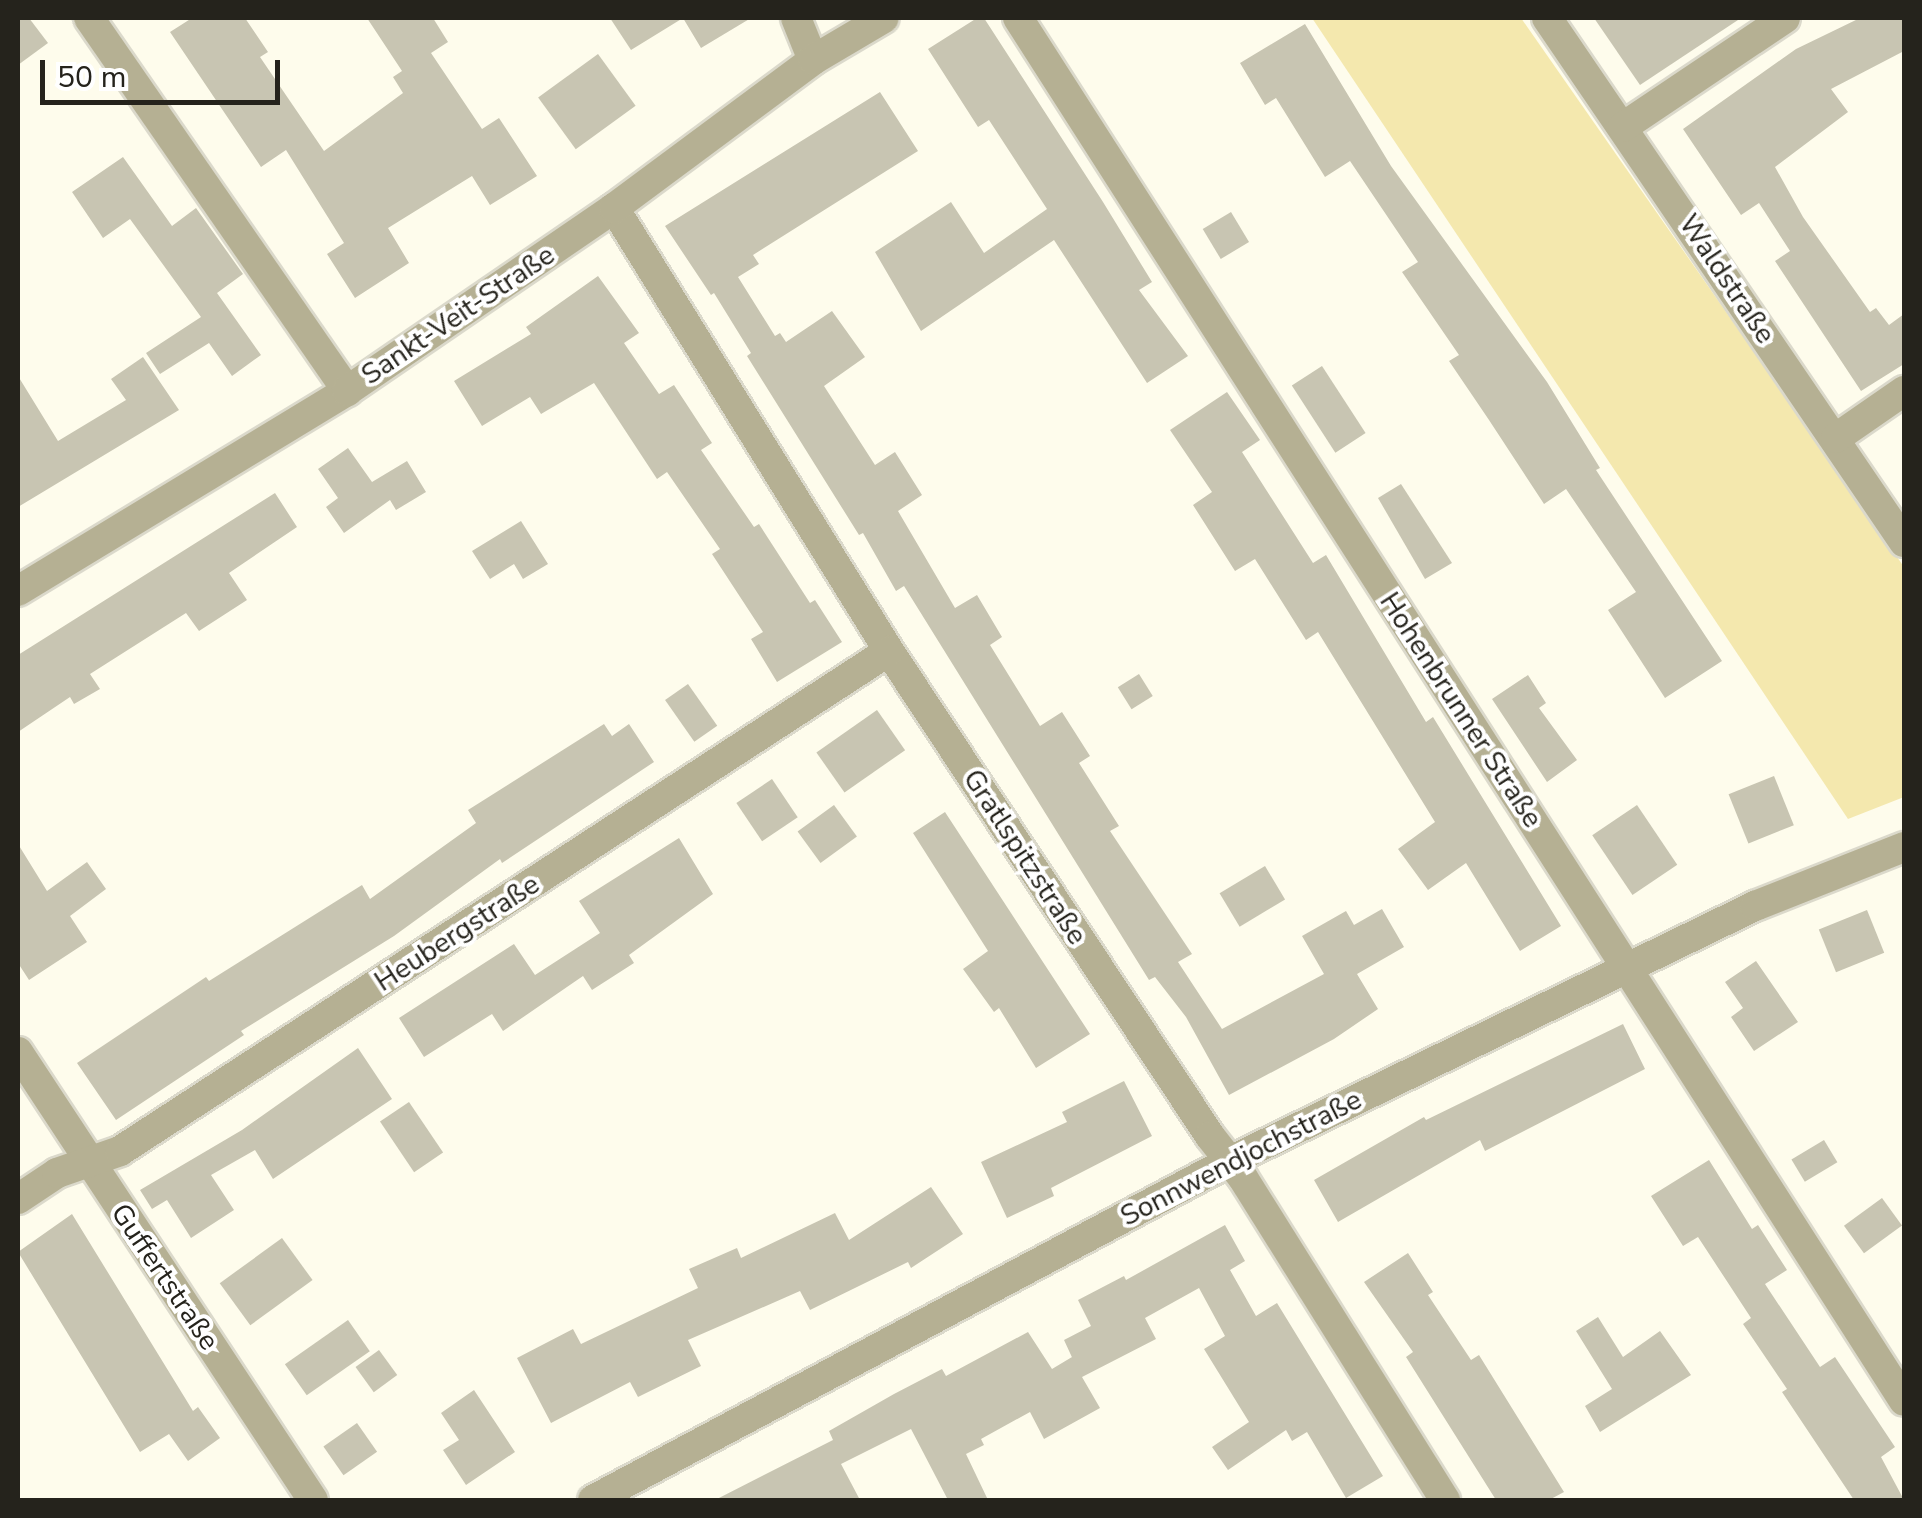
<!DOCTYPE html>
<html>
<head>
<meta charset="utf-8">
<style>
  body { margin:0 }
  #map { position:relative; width:1922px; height:1518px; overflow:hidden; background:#fefcec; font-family:"Nunito Sans",sans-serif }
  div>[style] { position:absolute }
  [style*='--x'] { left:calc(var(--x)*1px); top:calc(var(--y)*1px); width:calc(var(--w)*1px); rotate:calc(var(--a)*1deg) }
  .green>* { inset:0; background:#f4e8ae }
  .building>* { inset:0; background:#c8c5b2; transform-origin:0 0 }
  .roads { filter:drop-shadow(2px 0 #dbd9cb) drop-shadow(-2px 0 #dbd9cb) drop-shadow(0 2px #dbd9cb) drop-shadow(0 -2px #dbd9cb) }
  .minor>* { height:30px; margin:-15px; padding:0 15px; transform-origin:15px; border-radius:15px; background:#b5b093 }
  span { translate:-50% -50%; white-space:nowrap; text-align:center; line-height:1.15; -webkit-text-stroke:8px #fff; paint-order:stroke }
  .street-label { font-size:28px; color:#25231c }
  .frame { position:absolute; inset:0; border:20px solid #25231c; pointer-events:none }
  .scale { position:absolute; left:40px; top:60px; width:240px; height:45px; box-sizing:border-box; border:5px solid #25231c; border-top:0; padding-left:12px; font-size:30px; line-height:35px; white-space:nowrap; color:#25231c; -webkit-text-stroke:8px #fff; paint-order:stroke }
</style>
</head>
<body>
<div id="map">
  <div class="green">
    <div style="clip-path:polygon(1312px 18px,1521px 18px,1904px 567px,1904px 797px,1848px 819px)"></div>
  </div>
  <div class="building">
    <div style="clip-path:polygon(18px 18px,29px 18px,48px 43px,18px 65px)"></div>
    <div style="clip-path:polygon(192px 18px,245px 18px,268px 52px,260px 57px,324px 151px,403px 93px,393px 77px,402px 71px,367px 18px,433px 18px,448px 42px,431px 53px,482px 129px,499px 118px,537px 176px,490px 205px,472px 176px,388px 228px,409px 263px,355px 298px,327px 254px,344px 243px,286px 150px,261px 167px,170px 32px)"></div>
    <div style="clip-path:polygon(610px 18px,751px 18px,701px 48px,683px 18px,631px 50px)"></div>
    <div style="clip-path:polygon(977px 18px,984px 18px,1103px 202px,1152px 282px,1139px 290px,1188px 356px,1147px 383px,1054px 240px,921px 331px,875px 252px,951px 202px,984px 253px,1047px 209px,989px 120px,978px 127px,928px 49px)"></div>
    <div style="clip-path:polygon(1594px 18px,1741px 18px,1640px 85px)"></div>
    <div style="clip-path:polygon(1860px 18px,1904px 18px,1904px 51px,1831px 89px,1848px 112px,1775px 167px,1803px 217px,1870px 312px,1876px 308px,1889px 325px,1904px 314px,1904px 364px,1861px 391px,1775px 261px,1790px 251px,1759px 203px,1741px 215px,1683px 129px,1796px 49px)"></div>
    <div style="clip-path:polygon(1305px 24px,1391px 166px,1547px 382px,1600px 468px,1596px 470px,1722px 661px,1665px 698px,1608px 610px,1636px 592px,1566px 489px,1544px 504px,1489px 420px,1449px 361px,1459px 355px,1402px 272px,1418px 262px,1350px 161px,1325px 177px,1276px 98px,1265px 105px,1240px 63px)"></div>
    <div style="left:598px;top:54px;width:64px;height:74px;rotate:54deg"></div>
    <div style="clip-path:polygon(880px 92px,918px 151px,753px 255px,759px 264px,738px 277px,775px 336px,780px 333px,786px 342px,832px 311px,865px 357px,824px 386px,875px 465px,895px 452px,922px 495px,898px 511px,955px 608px,977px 595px,1002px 637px,990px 645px,1040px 726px,1062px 712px,1090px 756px,1079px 763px,1119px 826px,1110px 831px,1192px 954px,1178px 962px,1222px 1029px,1324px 974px,1302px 936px,1346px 911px,1354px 925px,1382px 909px,1404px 947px,1357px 974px,1378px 1009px,1334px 1039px,1229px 1095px,1186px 1017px,1155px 977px,1149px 980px,904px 586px,896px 591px,863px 533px,859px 535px,747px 356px,751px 353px,714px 293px,711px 295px,665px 226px)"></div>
    <div style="clip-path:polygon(123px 157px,172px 226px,196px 208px,243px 274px,217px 293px,261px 355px,232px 376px,209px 343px,160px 374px,146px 353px,201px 317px,130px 219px,103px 238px,72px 192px)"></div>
    <div style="left:1231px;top:212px;width:35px;height:33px;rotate:59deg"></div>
    <div style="clip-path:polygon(598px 276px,639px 333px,624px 343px,659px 394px,674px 385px,712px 443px,701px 450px,754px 527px,759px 524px,810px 603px,815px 600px,842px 642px,777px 682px,751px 639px,763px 632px,712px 554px,720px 549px,667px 472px,657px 479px,594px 383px,541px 414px,530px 397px,482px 426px,454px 381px,531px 334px,526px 327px)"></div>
    <div style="clip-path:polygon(143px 357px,179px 410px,18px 507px,18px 376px,58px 441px,126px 400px,111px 379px)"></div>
    <div style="left:1322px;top:366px;width:80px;height:36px;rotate:57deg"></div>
    <div style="clip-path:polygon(1227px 392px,1260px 440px,1242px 452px,1313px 563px,1326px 555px,1426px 722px,1433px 717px,1561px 926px,1520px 951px,1466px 863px,1428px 890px,1398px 849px,1435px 822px,1318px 632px,1306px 640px,1255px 559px,1235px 571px,1193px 505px,1212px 492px,1170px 430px)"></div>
    <div style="clip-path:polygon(348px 448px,372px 482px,407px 461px,426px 492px,396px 510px,390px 500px,344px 533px,326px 507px,338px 498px,318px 469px)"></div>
    <div style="clip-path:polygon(1401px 484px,1452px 563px,1425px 579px,1378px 498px)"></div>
    <div style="clip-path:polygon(275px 493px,297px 527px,229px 573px,247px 600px,199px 631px,186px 613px,90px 674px,100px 689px,74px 704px,70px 697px,18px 732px,18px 655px)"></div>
    <div style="clip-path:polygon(521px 521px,548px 564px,523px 579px,514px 564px,490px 579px,472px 551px)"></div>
    <div style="left:1139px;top:674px;width:26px;height:25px;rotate:58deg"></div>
    <div style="clip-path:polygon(1528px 675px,1546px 703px,1539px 708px,1577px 760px,1547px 782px,1492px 699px)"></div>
    <div style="left:688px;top:684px;width:51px;height:28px;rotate:55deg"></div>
    <div style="left:877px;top:710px;width:49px;height:74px;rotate:55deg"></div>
    <div style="clip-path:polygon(604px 724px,612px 736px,629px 724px,654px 762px,502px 863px,500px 859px,394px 936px,241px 1031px,244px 1035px,116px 1120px,77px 1063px,206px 977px,209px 981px,362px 885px,370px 899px,476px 823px,468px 810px)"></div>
    <div style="left:1774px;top:776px;width:53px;height:49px;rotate:68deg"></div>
    <div style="left:772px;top:779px;width:46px;height:43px;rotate:56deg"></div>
    <div style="left:834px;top:805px;width:39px;height:45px;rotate:54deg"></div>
    <div style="left:1637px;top:805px;width:72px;height:54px;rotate:56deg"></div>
    <div style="clip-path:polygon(945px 812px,1090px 1034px,1036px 1068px,999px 1008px,994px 1012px,963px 969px,988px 951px,913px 833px)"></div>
    <div style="clip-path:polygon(679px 838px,713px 894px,629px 955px,634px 963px,592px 990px,583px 976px,503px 1031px,492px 1014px,424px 1057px,399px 1018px,514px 944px,535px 975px,600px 933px,579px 901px)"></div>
    <div style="clip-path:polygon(18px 844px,47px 891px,87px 862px,106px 889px,70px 916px,87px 942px,29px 980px,18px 963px)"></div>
    <div style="left:1265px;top:866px;width:39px;height:53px;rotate:59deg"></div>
    <div style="left:1867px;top:910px;width:46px;height:52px;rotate:68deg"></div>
    <div style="clip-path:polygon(1756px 961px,1798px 1022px,1754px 1051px,1731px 1017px,1743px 1008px,1725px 982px)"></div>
    <div style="clip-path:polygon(1623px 1024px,1645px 1069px,1485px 1151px,1480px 1140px,1338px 1222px,1314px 1180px,1424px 1117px,1426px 1120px)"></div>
    <div style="clip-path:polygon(358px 1048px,392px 1099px,273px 1179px,255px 1150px,211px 1175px,234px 1210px,191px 1238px,167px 1200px,152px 1209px,140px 1190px,242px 1130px)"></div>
    <div style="clip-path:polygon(1124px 1081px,1152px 1136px,1051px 1188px,1054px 1196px,1007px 1218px,981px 1162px,1067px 1122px,1062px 1112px)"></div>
    <div style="left:409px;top:1102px;width:61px;height:35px;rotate:56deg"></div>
    <div style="left:1824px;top:1140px;width:26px;height:38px;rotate:59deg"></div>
    <div style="clip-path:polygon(1709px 1160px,1752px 1229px,1758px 1225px,1787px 1270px,1765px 1284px,1820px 1367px,1835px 1357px,1895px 1447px,1881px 1457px,1904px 1500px,1854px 1500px,1782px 1392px,1787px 1389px,1743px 1324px,1751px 1318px,1698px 1237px,1683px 1246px,1651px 1196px)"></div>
    <div style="clip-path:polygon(931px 1187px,963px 1234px,911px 1268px,908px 1262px,810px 1310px,800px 1291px,688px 1340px,701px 1366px,638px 1397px,630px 1382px,551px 1423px,517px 1358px,573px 1329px,581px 1344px,698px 1288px,689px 1269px,737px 1248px,741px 1258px,835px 1213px,849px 1240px)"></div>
    <div style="left:1882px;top:1198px;width:34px;height:47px;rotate:54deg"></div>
    <div style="clip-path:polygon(72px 1214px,193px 1411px,198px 1407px,220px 1438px,188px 1461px,169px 1434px,140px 1452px,18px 1252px)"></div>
    <div style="clip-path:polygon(1225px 1225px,1245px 1261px,1230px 1270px,1256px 1316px,1277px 1303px,1383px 1476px,1346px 1498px,1307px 1432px,1292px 1441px,1286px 1430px,1228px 1470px,1212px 1447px,1249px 1422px,1204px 1349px,1225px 1336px,1199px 1288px,1145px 1318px,1156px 1339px,1082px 1377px,1100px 1408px,1044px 1439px,1030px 1412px,981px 1439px,984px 1445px,966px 1454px,988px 1500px,948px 1500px,911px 1429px,841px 1464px,860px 1500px,715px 1500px,833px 1440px,829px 1431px,894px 1394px,942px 1369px,946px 1376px,1028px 1332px,1052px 1369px,1072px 1357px,1076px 1366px,1064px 1340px,1091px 1326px,1078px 1300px,1124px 1276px,1126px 1280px)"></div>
    <div style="left:282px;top:1238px;width:52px;height:77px;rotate:54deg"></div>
    <div style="clip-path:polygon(1408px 1253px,1433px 1292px,1428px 1295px,1471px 1360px,1479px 1355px,1564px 1492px,1549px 1500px,1496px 1500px,1406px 1357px,1413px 1352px,1364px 1282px)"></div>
    <div style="clip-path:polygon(1598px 1317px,1623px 1357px,1660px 1331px,1691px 1375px,1600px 1432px,1585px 1406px,1612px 1389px,1576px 1331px)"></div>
    <div style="left:348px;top:1320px;width:38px;height:77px;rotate:55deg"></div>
    <div style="left:379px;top:1350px;width:31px;height:29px;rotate:54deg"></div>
    <div style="clip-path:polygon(474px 1390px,515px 1452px,466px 1485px,443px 1450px,459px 1440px,441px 1413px)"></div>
    <div style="left:357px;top:1423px;width:35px;height:41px;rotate:55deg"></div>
  </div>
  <div class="roads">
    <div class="minor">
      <div style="--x:89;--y:18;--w:454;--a:55.3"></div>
      <div style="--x:796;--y:18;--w:45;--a:68"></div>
      <div style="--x:1018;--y:18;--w:1642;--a:57.35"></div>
      <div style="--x:1547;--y:18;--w:634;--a:55.73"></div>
      <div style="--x:1623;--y:127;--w:195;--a:-33.9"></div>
      <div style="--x:614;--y:208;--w:521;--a:58.17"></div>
      <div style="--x:889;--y:651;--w:582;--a:56.5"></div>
      <div style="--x:1210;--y:1136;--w:53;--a:51.8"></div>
      <div style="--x:1243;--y:1178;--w:380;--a:57.9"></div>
      <div style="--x:1836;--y:438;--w:83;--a:-34.7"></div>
      <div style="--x:18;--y:591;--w:385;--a:-31.3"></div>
      <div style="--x:347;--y:391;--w:324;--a:-34.4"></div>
      <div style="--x:614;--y:208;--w:248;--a:-36.6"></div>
      <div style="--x:813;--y:60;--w:82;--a:-30.6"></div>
      <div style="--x:18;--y:1052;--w:536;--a:56.64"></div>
      <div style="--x:18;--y:1199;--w:47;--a:-33.7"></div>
      <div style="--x:57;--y:1173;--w:67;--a:-19.2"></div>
      <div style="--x:120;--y:1151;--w:917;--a:-33.03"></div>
      <div style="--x:593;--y:1500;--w:722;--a:-28.02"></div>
      <div style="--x:1230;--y:1161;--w:584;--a:-25.91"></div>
      <div style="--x:1755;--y:906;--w:160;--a:-21.6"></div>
    </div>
  </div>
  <div class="street-label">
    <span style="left:1727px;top:279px;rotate:56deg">Waldstraße</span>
    <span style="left:458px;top:315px;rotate:-34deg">Sankt-Veit-Straße</span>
    <span style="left:1461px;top:710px;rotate:57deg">Hohenbrunner Straße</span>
    <span style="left:1025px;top:857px;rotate:57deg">Gratlspitzstraße</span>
    <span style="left:457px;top:933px;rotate:-33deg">Heubergstraße</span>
    <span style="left:1241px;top:1158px;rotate:-27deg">Sonnwendjochstraße</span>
    <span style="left:165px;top:1277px;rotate:56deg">Guffertstraße</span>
  </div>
  <div class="frame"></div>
  <div class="scale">50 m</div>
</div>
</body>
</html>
